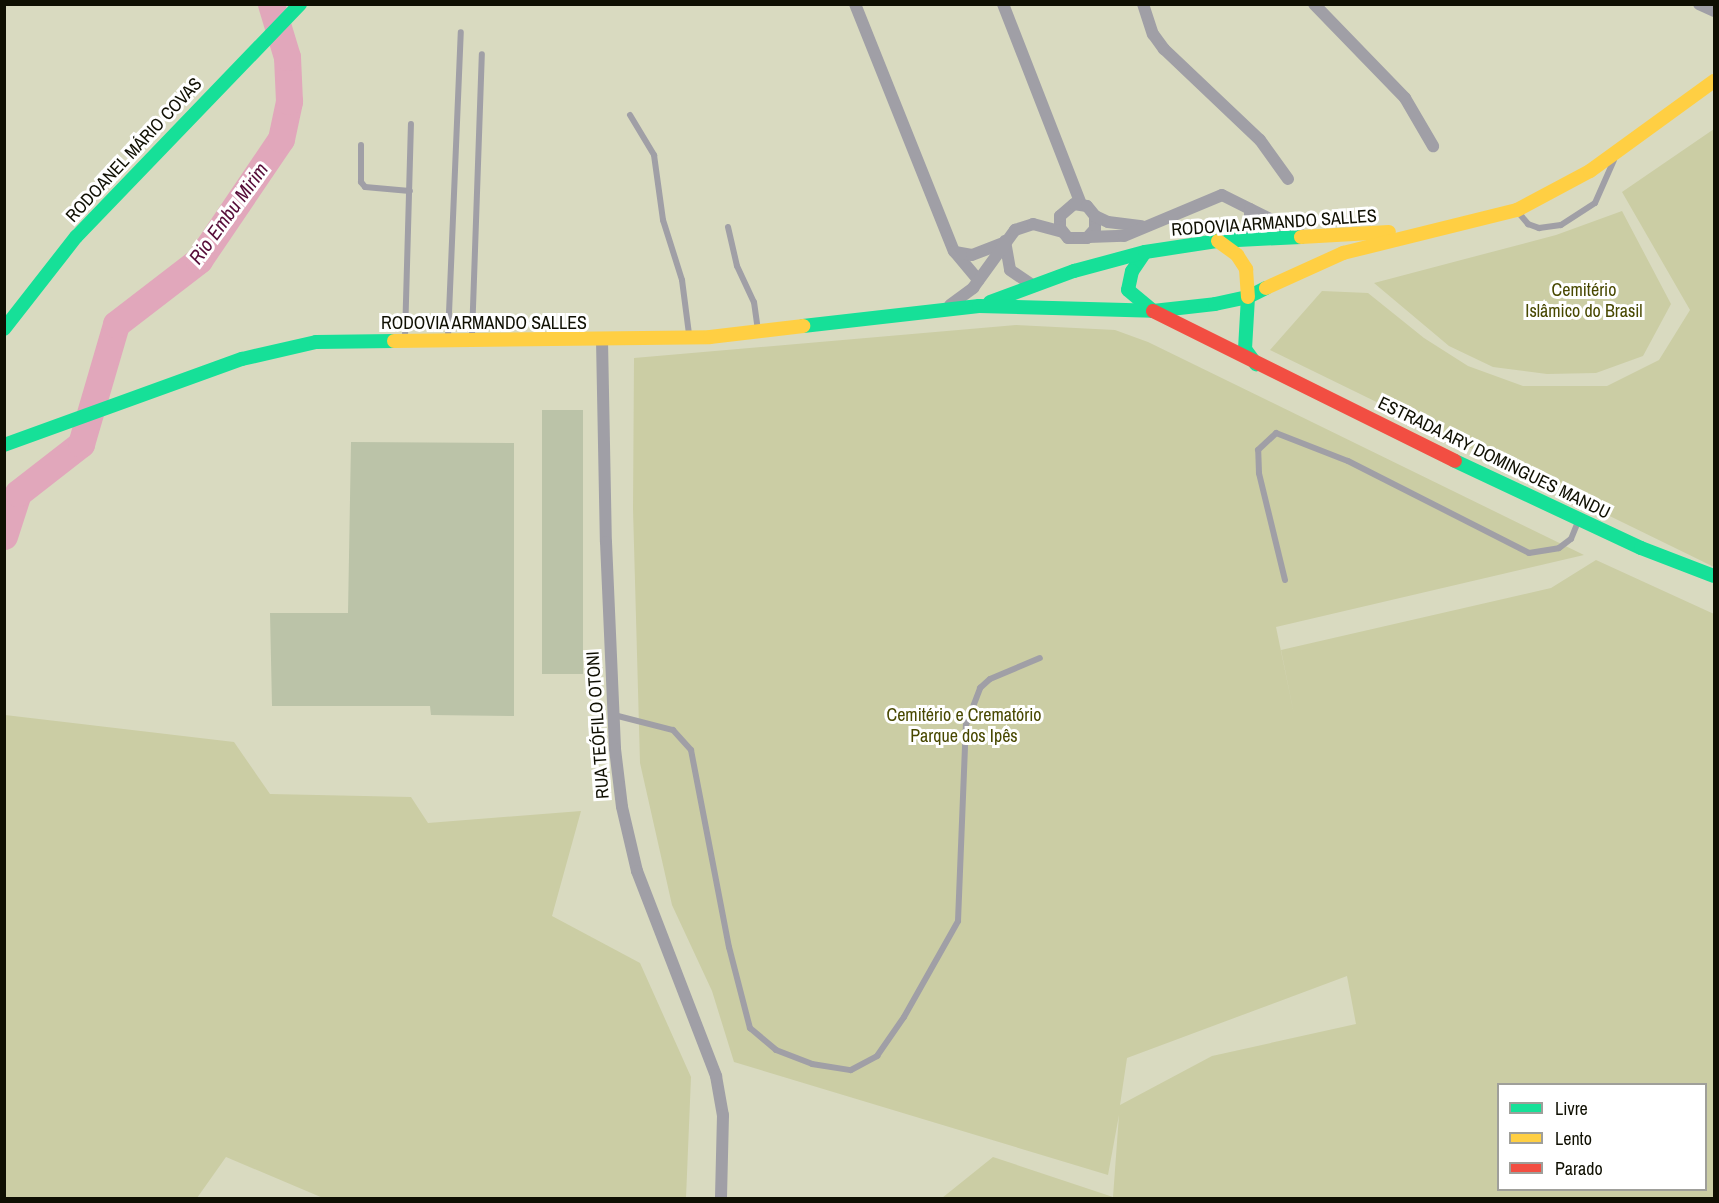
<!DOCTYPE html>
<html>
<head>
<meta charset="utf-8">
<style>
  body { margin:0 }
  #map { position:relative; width:1719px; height:1203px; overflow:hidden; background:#d9dac0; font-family:"Archivo Narrow",sans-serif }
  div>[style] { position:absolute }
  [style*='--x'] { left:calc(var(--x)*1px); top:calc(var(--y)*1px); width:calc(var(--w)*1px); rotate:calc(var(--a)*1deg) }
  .green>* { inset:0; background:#cbcda4 }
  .river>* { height:27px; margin:-13.5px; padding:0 13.5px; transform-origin:13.5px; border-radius:13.5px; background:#e1a7bb }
  .building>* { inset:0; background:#bbc3a8; transform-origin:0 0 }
  .lane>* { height:6px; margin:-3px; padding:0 3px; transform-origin:3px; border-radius:3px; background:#a09fa6 }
  .street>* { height:12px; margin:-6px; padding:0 6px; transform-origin:6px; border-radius:6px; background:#a09fa6 }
  .fast>* { height:14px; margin:-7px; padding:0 7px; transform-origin:7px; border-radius:7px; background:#16e098 }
  .slow>* { height:14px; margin:-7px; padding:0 7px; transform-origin:7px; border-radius:7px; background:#ffcf43 }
  .jam>* { height:14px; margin:-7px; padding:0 7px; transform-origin:7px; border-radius:7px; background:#f24e42 }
  span { translate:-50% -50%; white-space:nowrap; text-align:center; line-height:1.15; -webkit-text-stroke:6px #fff; paint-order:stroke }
  .street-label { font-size:18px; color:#0f0f02 }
  .park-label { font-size:18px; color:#484800 }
  .water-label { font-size:20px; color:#560c38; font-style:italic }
  .frame { position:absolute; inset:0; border:6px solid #0f0f02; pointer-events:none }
  .legend { position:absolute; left:1497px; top:1083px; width:210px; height:108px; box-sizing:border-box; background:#fff; border:2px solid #9f9f9a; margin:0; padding:8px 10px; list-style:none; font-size:18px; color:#0f0f02 }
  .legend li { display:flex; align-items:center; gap:12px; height:30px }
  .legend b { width:30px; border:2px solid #9f9f9a }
</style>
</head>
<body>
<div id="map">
  <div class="green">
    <div style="clip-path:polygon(1714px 129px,1714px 567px,1270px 350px,1322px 291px,1368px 293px,1424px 338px,1468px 366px,1523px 386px,1607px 386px,1659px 360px,1690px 310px,1622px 192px)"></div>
    <div style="clip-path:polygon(1622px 211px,1671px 304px,1643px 356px,1596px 373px,1547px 374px,1493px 367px,1449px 346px,1374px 283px,1556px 235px)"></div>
    <div style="clip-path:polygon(evenodd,1016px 325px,1115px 330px,1148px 342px,1584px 555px,1276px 627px,1295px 719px,1281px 650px,1551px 588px,1596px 560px,1714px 614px,1714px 1198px,942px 1198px,993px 1157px,1113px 1197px,1119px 1115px,1108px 1175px,734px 1062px,712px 991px,672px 905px,640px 763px,633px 509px,634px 358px,1016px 325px,1347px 976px,1356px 1024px,1212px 1056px,1120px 1105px,1127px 1058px,1347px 976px,1016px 325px,1498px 1084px,1706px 1084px,1706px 1190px,1498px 1190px,1498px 1084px)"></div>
    <div style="clip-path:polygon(5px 715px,234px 742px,270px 794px,411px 797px,428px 823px,581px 811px,552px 916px,640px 963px,691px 1077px,686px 1198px,323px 1198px,226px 1157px,197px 1198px,5px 1198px)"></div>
  </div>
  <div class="river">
    <div style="--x:4;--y:536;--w:45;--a:-72"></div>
    <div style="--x:18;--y:493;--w:80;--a:-37.9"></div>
    <div style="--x:81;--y:444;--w:125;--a:-73.7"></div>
    <div style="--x:116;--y:324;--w:105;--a:-37.6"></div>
    <div style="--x:199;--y:260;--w:146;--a:-55.9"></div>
    <div style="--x:281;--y:139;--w:39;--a:-78"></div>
    <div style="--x:289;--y:101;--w:44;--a:-92.6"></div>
    <div style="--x:287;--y:57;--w:55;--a:-106.8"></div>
  </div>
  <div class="building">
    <div style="left:542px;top:410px;width:41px;height:264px"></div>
    <div style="clip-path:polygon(351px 442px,514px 443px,514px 716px,431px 715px,430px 706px,272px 706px,270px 613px,348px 613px)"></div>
  </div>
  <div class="lane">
    <div style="--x:630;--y:115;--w:47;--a:59"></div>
    <div style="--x:654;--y:155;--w:66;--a:82.1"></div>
    <div style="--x:663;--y:220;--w:63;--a:72.4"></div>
    <div style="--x:682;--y:280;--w:54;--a:82.6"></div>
    <div style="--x:361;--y:145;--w:37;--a:90"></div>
    <div style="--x:361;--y:182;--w:6;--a:51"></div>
    <div style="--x:365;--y:187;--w:45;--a:5.1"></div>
    <div style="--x:1518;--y:212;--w:16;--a:50"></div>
    <div style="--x:1528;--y:224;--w:12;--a:20"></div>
    <div style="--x:1539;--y:228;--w:22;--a:-8"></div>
    <div style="--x:1561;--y:225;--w:40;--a:-32.9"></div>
    <div style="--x:1595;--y:203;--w:47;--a:-66.2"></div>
    <div style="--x:728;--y:227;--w:40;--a:77"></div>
    <div style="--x:737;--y:266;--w:40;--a:65"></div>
    <div style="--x:754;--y:302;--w:27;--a:82"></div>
    <div style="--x:472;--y:336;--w:282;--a:-88"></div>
    <div style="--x:405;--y:337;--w:213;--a:-88.4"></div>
    <div style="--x:448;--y:337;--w:305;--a:-87.6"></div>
    <div style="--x:1285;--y:580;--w:110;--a:-103.7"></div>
    <div style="--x:1259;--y:473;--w:23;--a:-92"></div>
    <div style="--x:1258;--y:450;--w:25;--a:-43"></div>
    <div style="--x:1276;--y:433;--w:77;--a:21.3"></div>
    <div style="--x:1348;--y:461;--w:203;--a:26.9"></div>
    <div style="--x:1529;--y:553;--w:30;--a:-9"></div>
    <div style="--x:1559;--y:548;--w:15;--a:-37"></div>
    <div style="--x:1571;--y:539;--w:18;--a:-68"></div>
    <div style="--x:614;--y:715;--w:61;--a:14.3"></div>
    <div style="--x:673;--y:730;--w:27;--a:48"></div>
    <div style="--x:691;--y:750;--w:201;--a:79.1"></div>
    <div style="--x:729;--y:947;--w:84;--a:75.5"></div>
    <div style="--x:750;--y:1028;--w:34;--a:40"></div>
    <div style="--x:776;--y:1050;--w:39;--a:21"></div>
    <div style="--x:812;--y:1064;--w:39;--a:9"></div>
    <div style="--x:851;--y:1070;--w:30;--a:-28"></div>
    <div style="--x:877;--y:1056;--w:47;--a:-55.3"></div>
    <div style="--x:904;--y:1017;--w:110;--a:-60.6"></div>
    <div style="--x:958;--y:921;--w:196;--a:-87.7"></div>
    <div style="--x:966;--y:725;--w:40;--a:-69"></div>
    <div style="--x:980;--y:688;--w:13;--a:-42"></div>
    <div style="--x:990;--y:679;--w:54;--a:-22.8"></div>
  </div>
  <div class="street">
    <div style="--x:855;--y:4;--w:266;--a:68.2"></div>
    <div style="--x:954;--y:251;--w:38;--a:50"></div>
    <div style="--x:1003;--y:4;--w:215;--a:68.7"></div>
    <div style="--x:1143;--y:4;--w:32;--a:72"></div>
    <div style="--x:1153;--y:34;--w:19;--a:54"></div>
    <div style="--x:1164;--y:49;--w:132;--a:43.5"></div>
    <div style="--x:1260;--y:140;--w:48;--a:54.3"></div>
    <div style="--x:1314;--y:4;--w:131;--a:45.9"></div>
    <div style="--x:1405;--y:98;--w:56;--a:59.7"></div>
    <div style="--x:1699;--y:4;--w:17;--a:25"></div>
    <div style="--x:1095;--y:216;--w:13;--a:90"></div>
    <div style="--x:1095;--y:229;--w:12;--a:132"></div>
    <div style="--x:1087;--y:238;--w:19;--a:180"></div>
    <div style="--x:1068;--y:238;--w:13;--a:-129"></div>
    <div style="--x:1060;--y:228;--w:12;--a:-90"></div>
    <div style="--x:1060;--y:216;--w:18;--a:-41"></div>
    <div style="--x:1074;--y:204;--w:13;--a:9"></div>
    <div style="--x:1087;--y:206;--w:13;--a:51"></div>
    <div style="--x:1095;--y:216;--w:14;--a:25"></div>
    <div style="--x:1108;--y:222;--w:34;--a:7"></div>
    <div style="--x:1088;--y:237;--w:36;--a:-2"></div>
    <div style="--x:1124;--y:236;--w:106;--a:-22.7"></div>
    <div style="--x:1222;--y:195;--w:87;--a:26.6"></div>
    <div style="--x:1244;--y:240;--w:15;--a:-67"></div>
    <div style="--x:1250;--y:226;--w:17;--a:-90"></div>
    <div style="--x:1005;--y:241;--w:29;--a:80"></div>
    <div style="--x:1010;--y:270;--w:29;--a:34"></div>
    <div style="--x:955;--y:252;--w:17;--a:10"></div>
    <div style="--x:972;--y:255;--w:31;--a:-21"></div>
    <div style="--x:950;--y:305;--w:29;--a:-36"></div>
    <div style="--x:973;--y:288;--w:72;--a:-54.1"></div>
    <div style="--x:1015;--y:230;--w:19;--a:-18"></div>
    <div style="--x:1033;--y:224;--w:30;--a:15"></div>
    <div style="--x:602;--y:340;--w:202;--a:88.9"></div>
    <div style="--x:606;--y:542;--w:207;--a:87.5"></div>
    <div style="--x:615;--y:749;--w:58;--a:83.1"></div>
    <div style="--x:622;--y:807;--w:66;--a:76.8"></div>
    <div style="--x:637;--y:871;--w:220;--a:68.9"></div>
    <div style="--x:716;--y:1076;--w:40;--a:80"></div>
    <div style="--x:723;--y:1115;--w:83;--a:91.4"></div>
  </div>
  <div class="fast">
    <div style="--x:1145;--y:252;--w:23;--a:124"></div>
    <div style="--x:1132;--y:271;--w:19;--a:102"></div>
    <div style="--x:1128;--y:290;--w:33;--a:40"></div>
    <div style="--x:1248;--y:297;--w:52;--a:93.3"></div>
    <div style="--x:1245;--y:349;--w:19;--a:54"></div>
    <div style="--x:990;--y:302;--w:90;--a:-20.3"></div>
    <div style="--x:1074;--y:271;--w:73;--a:-15"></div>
    <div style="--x:1145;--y:252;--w:74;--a:-8.6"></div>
    <div style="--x:1218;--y:241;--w:83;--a:-2.8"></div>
    <div style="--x:803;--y:326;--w:177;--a:-6.5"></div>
    <div style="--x:979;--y:306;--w:174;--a:1.6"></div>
    <div style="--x:1153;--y:311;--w:62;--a:-6.4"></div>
    <div style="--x:1215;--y:304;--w:34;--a:-12"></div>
    <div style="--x:1248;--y:297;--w:20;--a:-27"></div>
    <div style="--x:4;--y:329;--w:117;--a:-52"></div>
    <div style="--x:76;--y:237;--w:323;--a:-46.1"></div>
    <div style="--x:4;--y:445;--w:253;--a:-19.9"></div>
    <div style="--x:242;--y:359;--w:76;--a:-12.9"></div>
    <div style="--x:316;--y:342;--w:78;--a:-0.7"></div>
    <div style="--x:1455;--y:461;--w:205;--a:25.1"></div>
    <div style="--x:1641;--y:548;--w:78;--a:21"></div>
  </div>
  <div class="slow">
    <div style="--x:1301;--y:237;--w:88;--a:-3.3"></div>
    <div style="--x:1218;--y:241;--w:24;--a:36"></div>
    <div style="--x:1237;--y:255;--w:17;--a:57"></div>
    <div style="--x:1246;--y:269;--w:28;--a:86"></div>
    <div style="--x:1266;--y:288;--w:85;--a:-24.4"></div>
    <div style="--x:1343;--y:253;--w:179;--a:-13.9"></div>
    <div style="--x:1517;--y:210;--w:83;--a:-28.1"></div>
    <div style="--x:1590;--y:171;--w:153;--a:-36"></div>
    <div style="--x:394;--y:341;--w:316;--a:-0.7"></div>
    <div style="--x:710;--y:337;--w:94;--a:-6.7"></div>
  </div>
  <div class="jam">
    <div style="--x:1153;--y:311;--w:337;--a:26.4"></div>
  </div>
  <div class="street-label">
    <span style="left:134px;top:150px;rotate:-47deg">RODOANEL MÁRIO COVAS</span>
    <span style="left:1274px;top:223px;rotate:-4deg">RODOVIA ARMANDO SALLES</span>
    <span style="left:484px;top:323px">RODOVIA ARMANDO SALLES</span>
    <span style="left:1494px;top:458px;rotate:26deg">ESTRADA ARY DOMINGUES MANDU</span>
    <span style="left:598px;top:725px;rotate:-94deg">RUA TEÓFILO OTONI</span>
  </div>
  <div class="park-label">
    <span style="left:1584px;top:301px">Cemitério<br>Islâmico do Brasil</span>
    <span style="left:964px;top:726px">Cemitério e Crematório<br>Parque dos Ipês</span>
  </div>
  <div class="water-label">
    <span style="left:228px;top:213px;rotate:-54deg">Rio Embu Mirim</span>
  </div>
  <div class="frame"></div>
  <ul class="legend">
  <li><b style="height:8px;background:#16e098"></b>Livre</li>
  <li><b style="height:8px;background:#ffcf43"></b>Lento</li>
  <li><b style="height:8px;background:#f24e42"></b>Parado</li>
  </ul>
</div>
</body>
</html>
